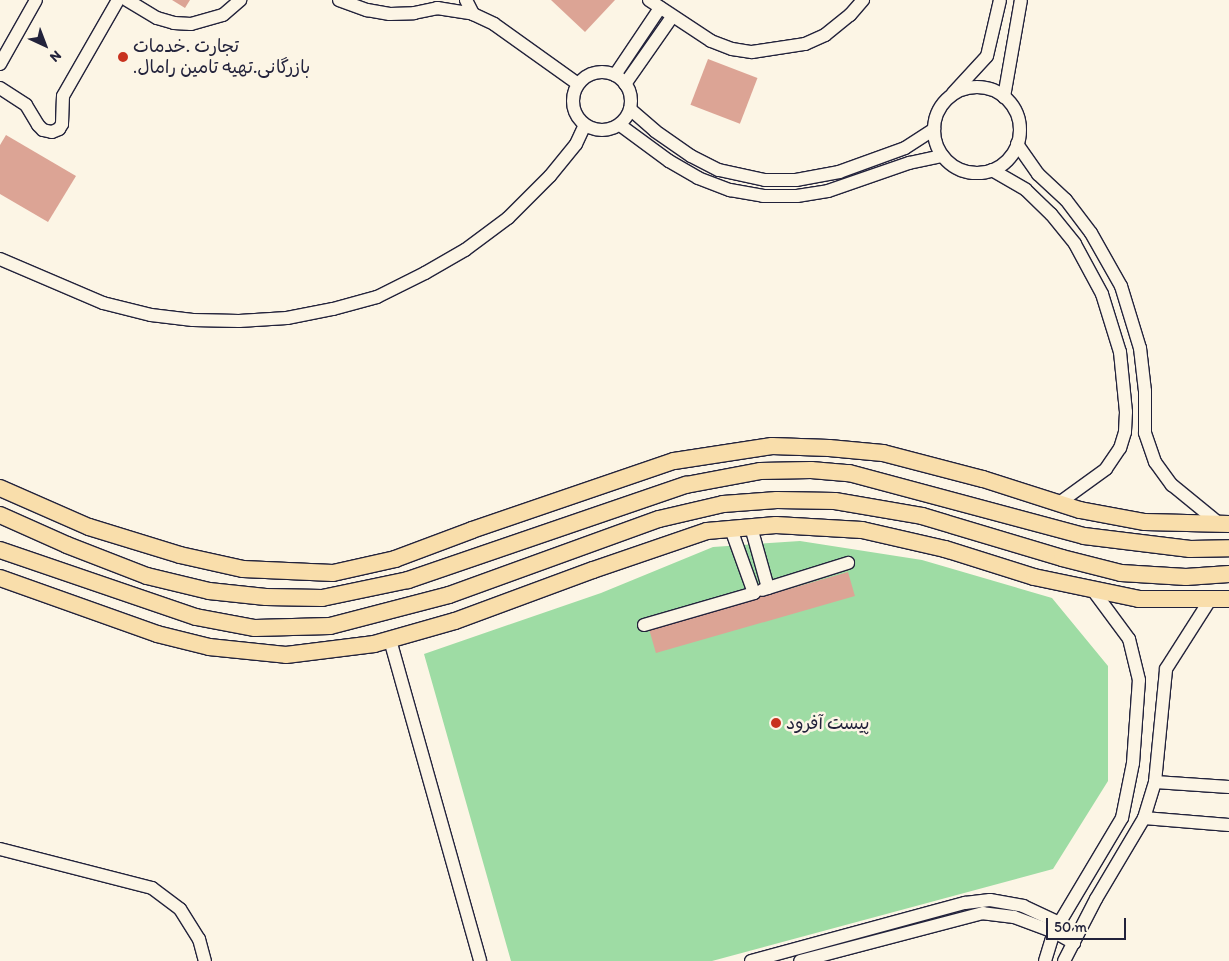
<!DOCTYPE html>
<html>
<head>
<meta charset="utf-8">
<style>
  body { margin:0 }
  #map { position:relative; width:1229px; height:961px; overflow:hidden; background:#fcf5e5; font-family:Itim,"Playpen Sans Arabic",sans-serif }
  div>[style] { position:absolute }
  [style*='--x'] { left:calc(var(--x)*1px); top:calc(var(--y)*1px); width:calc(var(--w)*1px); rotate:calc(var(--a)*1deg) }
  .green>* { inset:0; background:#9edca4 }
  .building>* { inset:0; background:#dca495; transform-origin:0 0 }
  .roads { filter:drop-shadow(1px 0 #22223b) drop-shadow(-1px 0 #22223b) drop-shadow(0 1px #22223b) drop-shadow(0 -1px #22223b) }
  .minor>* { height:12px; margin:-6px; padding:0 6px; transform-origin:6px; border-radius:6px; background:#fcf5e5 }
  .minor>.ring { margin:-6px; padding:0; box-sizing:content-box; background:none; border:12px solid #fcf5e5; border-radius:50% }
  .major>* { height:16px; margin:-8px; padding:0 8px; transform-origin:8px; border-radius:8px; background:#f9deab }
  .dots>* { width:14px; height:14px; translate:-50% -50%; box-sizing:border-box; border:2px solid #fcf5e5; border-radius:50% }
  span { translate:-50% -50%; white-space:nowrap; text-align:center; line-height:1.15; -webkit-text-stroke:5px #fcf5e5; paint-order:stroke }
  .poi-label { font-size:18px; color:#22223b }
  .left { translate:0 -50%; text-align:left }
  .north { position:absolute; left:20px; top:20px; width:50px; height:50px; -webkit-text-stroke:4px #fcf5e5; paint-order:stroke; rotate:137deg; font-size:14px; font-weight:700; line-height:20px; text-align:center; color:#22223b }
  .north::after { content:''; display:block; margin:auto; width:18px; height:22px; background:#22223b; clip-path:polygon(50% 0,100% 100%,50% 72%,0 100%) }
  .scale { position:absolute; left:1046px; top:918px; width:80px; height:22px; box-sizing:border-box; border:2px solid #22223b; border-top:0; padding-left:6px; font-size:15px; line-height:18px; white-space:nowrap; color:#22223b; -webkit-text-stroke:4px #fcf5e5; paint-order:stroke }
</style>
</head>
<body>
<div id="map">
  <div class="green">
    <div style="clip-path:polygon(800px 541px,922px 560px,1052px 598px,1108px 666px,1108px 781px,1053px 869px,712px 961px,511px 961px,424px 654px,601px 593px,713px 547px)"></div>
  </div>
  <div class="building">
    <div style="clip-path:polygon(172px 0,190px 0,185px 8px)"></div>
    <div style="clip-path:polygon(551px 0,615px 0,585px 32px)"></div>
    <div style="left:708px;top:59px;width:53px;height:49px;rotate:21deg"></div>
    <div style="clip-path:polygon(6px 135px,76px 176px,48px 222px,0 194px,0 145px)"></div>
    <div style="left:848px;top:572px;width:25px;height:207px;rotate:74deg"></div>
  </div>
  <div class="roads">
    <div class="minor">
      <div style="--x:127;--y:0;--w:35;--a:31"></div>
      <div style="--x:157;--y:18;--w:18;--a:16"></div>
      <div style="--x:174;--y:23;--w:17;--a:3"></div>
      <div style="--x:191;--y:24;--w:33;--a:-16"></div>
      <div style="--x:223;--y:15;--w:23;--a:-41"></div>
      <div style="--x:339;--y:0;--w:30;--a:20"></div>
      <div style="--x:367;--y:10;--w:23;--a:10"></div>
      <div style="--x:390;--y:14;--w:24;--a:-2"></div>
      <div style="--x:414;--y:13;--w:24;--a:-12"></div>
      <div style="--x:437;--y:8;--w:36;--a:9"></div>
      <div style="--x:473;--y:14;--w:23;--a:25"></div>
      <div style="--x:494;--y:24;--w:103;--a:35.5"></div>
      <div style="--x:466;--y:0;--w:16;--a:63"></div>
      <div style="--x:649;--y:0;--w:74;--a:33.5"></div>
      <div style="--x:711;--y:41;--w:22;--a:21"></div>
      <div style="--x:732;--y:49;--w:20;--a:9"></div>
      <div style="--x:752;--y:52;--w:54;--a:-8.6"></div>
      <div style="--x:805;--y:44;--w:22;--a:-24"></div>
      <div style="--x:825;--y:35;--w:32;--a:-39"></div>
      <div style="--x:850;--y:15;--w:20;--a:-49"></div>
      <div style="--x:0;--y:64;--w:73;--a:-60.6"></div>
      <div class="ring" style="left:573px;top:72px;width:46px;height:46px"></div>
      <div style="--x:615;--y:75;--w:81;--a:-56.1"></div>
      <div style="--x:625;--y:84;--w:82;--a:-55"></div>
      <div class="ring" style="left:934px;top:87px;width:74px;height:74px"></div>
      <div style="--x:0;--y:88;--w:31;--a:33"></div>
      <div style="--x:26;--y:105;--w:23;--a:59"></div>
      <div style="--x:38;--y:125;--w:7;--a:45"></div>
      <div style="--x:43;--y:130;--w:9;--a:13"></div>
      <div style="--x:52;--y:132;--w:8;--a:-23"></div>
      <div style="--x:59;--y:129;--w:6;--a:-59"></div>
      <div style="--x:62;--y:124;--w:28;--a:-88"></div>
      <div style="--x:63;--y:96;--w:111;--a:-60.2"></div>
      <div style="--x:953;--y:93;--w:50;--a:-47.4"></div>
      <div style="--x:987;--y:56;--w:57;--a:-76.9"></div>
      <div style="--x:1004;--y:97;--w:98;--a:-80.1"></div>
      <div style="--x:630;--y:109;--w:33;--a:41"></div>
      <div style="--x:655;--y:131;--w:44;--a:34.8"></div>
      <div style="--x:691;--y:156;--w:31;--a:27"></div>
      <div style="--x:719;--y:170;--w:47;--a:12.3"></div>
      <div style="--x:765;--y:180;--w:31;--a:0"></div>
      <div style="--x:796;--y:180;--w:44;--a:-10.5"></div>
      <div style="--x:839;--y:172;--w:70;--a:-20"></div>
      <div style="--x:905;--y:148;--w:35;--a:-33"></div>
      <div style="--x:620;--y:125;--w:61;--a:36.3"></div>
      <div style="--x:669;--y:161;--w:34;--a:30"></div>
      <div style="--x:698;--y:178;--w:34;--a:21"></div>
      <div style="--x:730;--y:190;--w:34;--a:10"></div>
      <div style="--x:763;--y:196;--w:34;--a:0"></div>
      <div style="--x:797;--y:196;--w:31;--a:-9"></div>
      <div style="--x:828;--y:191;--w:86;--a:-19.1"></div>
      <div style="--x:909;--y:163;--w:34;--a:-12"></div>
      <div style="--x:1017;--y:144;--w:37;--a:55"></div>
      <div style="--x:1038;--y:174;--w:38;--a:43"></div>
      <div style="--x:1066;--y:200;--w:41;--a:52.9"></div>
      <div style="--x:1091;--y:233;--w:61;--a:60.5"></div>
      <div style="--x:1121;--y:286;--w:65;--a:73"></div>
      <div style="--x:1140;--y:348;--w:43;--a:83.4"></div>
      <div style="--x:1145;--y:391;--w:42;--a:90"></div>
      <div style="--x:1145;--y:433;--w:31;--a:71"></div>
      <div style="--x:1155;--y:462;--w:29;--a:54"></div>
      <div style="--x:1172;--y:485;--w:63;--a:39.2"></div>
      <div style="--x:992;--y:170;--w:39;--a:30"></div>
      <div style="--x:1026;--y:190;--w:35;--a:44"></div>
      <div style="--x:1051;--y:214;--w:38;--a:51"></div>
      <div style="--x:1075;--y:244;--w:57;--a:61.6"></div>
      <div style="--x:1102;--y:294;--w:61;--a:72.8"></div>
      <div style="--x:1120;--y:352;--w:60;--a:84.3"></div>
      <div style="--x:1126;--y:412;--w:20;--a:93"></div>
      <div style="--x:1125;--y:432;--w:17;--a:107"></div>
      <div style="--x:1120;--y:448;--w:25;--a:124"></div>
      <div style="--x:1106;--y:469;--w:58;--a:144.1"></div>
      <div style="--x:0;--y:259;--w:112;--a:23.1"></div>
      <div style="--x:103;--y:303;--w:49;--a:14"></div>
      <div style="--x:151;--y:315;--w:42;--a:6.8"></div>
      <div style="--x:193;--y:320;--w:46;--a:1.2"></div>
      <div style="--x:239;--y:321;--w:48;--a:-3.6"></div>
      <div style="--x:287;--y:318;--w:47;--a:-11.1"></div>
      <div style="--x:333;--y:309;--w:46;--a:-15.3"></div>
      <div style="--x:377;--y:297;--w:54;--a:-26.6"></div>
      <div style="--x:425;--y:273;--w:46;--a:-29.9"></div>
      <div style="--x:465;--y:250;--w:54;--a:-36.7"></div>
      <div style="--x:508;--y:218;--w:59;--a:-45"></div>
      <div style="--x:550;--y:176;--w:41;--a:-50.9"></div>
      <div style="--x:576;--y:144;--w:21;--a:-65"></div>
      <div style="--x:751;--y:527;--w:63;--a:74.4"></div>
      <div style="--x:768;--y:588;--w:6;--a:162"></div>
      <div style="--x:768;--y:588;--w:84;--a:-17.4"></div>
      <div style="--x:644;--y:625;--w:115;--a:-16.2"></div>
      <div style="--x:754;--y:593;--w:68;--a:-109.8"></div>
      <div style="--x:390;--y:640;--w:333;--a:74.3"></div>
      <div style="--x:1155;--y:782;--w:74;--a:3.9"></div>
      <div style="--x:1144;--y:818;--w:85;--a:4.7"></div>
      <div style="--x:0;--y:849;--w:157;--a:14.4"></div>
      <div style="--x:152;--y:888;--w:35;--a:37"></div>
      <div style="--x:180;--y:909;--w:36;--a:58"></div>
      <div style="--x:199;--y:939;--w:23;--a:75"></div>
      <div style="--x:751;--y:961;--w:222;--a:-15.2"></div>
      <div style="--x:965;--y:903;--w:25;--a:-7"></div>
      <div style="--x:990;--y:900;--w:34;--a:10"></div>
      <div style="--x:1023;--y:906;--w:40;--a:25"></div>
      <div style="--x:1059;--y:923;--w:25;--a:53"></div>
      <div style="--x:1074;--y:943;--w:23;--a:-151"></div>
      <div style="--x:1054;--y:932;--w:43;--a:-159.4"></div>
      <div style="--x:1014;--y:917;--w:31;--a:-173"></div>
      <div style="--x:983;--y:913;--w:189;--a:165.3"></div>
      <div style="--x:1045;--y:961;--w:30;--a:-73"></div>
      <div style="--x:1054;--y:932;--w:133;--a:-59.2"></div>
      <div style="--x:1122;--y:818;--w:56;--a:-78.7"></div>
      <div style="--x:1133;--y:763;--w:83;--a:-85.9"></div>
      <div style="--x:1139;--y:680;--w:42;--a:-103.7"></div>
      <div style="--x:1129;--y:639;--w:62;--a:-126.5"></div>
      <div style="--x:1064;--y:961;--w:70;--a:-62.7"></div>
      <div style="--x:1096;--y:899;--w:94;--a:-59.3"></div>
      <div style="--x:1144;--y:818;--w:38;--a:-73"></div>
      <div style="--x:1155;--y:782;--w:114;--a:-84.4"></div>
      <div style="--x:1166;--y:669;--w:82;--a:-57.5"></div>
    </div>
    <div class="major">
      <div style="--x:0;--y:488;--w:97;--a:23.7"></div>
      <div style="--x:89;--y:527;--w:95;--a:17.1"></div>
      <div style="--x:180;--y:555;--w:65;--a:12.5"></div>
      <div style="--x:243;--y:569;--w:90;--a:2.5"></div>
      <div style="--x:333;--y:573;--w:64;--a:-12.7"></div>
      <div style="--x:395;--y:559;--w:82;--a:-20.6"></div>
      <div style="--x:472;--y:530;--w:213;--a:-18.9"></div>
      <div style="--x:674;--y:461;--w:99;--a:-8.7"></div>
      <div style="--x:772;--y:446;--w:57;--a:2"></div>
      <div style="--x:829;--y:448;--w:54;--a:5.3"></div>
      <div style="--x:883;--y:453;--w:103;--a:14.6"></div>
      <div style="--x:983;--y:479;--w:102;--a:17.7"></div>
      <div style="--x:1080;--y:510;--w:66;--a:10.5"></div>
      <div style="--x:1145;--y:522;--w:84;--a:1.4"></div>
      <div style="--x:0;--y:515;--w:73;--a:24.1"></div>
      <div style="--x:67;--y:545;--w:86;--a:21.2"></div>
      <div style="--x:147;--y:576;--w:64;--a:13.6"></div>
      <div style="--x:209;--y:591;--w:57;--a:6"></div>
      <div style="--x:266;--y:597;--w:56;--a:1"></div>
      <div style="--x:322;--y:598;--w:88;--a:-11.8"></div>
      <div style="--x:408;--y:580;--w:294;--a:-18.9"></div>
      <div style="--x:686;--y:485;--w:75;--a:-10.7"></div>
      <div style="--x:760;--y:471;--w:51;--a:-1.1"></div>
      <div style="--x:811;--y:470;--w:38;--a:5"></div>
      <div style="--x:849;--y:473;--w:243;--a:15"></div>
      <div style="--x:1084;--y:536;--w:107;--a:7"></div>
      <div style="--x:1190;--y:549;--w:39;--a:-1"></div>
      <div style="--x:0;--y:550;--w:207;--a:18.9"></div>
      <div style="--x:196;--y:617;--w:60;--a:10.6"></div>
      <div style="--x:255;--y:628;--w:75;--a:-1.5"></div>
      <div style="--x:330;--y:626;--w:123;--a:-14.6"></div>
      <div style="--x:449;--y:595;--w:223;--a:-19.9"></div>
      <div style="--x:659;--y:519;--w:66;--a:-13.2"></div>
      <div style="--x:723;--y:504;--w:54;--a:-4.2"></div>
      <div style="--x:777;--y:500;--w:58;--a:1"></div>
      <div style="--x:835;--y:501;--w:88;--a:9.8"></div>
      <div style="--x:922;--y:516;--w:146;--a:16.7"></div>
      <div style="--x:1062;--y:558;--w:61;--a:14.3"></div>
      <div style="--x:1121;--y:573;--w:65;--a:3.5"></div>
      <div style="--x:1186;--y:577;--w:43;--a:-4"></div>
      <div style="--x:0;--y:578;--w:167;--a:19.6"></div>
      <div style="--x:157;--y:634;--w:54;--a:14"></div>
      <div style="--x:209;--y:647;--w:77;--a:5.9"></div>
      <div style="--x:286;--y:655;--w:89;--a:-7.1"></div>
      <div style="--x:374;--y:644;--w:84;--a:-15.9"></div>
      <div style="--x:455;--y:621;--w:147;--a:-20.3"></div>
      <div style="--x:593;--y:570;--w:120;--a:-18.9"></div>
      <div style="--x:707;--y:531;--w:69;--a:-5"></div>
      <div style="--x:776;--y:525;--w:86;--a:3.3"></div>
      <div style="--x:862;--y:530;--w:85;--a:12.9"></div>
      <div style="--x:945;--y:549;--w:93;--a:17.5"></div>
      <div style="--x:1034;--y:577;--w:107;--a:11.8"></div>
      <div style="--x:1139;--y:599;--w:90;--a:0"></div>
    </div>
  </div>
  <div class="dots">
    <div style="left:123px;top:57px;background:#c8321e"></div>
    <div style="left:776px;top:723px;background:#c8321e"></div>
  </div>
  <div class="poi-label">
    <span class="left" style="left:133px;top:57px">تجارت .خدمات<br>.بازرگانی.تهیه تامین رامال</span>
    <span class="left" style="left:786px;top:723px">پیست آفرود</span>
  </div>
  <div class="north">N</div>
  <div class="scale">50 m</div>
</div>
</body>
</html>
